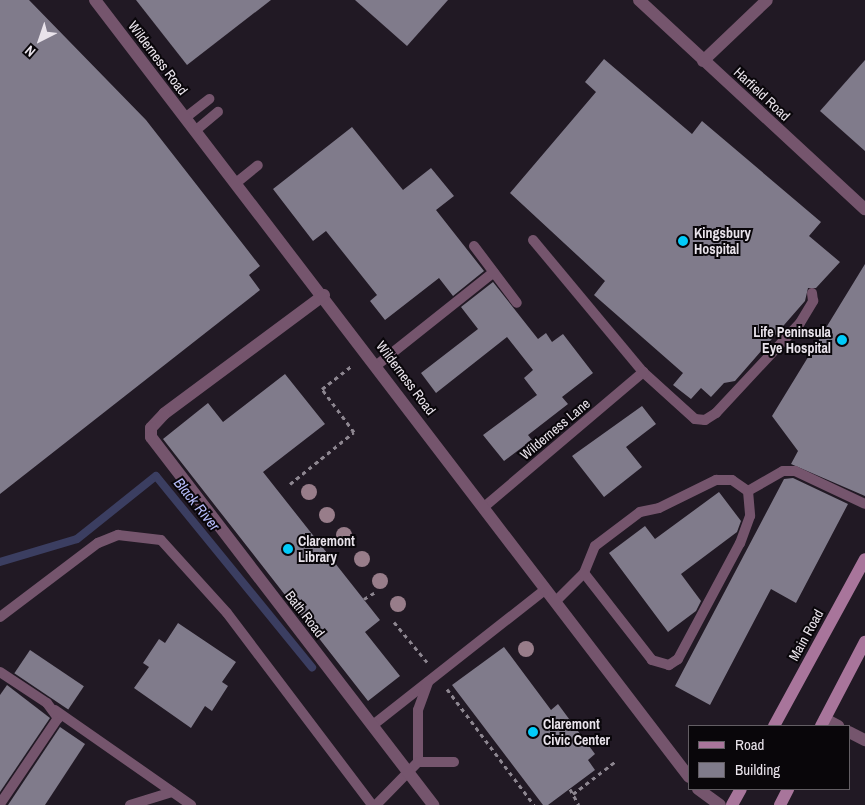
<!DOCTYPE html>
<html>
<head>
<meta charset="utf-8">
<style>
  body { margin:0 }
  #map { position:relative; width:865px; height:805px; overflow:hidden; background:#211924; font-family:"Archivo Narrow",sans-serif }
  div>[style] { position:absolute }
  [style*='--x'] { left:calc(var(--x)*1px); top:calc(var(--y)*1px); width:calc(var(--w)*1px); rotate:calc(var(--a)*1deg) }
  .stream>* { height:8px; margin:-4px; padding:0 4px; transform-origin:4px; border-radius:4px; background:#3b3e61 }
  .building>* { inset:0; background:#807b8b; transform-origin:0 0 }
  .path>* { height:3px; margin-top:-1.5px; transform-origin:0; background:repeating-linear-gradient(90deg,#8d8690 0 4px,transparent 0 8px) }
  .service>* { height:10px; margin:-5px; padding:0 5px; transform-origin:5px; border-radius:5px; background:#75556d }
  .minor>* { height:12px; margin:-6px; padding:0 6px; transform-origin:6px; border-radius:6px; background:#75556d }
  .secondary>* { height:12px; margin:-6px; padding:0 6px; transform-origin:6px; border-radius:6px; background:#a8759b }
  .trees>* { width:16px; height:16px; margin:-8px; border-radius:50%; background:#987d8a }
  .dots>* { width:14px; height:14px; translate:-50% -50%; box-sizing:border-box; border:2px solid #09060a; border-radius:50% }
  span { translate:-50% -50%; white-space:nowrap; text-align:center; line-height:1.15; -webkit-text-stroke:4px #09060a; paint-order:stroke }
  .street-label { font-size:14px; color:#e9e3eb }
  .poi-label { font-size:14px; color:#e9e3eb; font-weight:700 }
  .left { translate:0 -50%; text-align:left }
  .right { translate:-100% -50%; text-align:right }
  .water-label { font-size:15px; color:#b6bdfc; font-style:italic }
  .legend { position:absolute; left:688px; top:725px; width:162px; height:65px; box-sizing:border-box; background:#09060a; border:1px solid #635e64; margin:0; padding:6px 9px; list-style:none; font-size:15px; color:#e9e3eb }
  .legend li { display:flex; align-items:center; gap:10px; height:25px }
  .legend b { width:25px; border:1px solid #635e64 }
  .north { position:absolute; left:15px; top:15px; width:50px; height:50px; -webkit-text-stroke:4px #09060a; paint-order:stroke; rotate:221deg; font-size:14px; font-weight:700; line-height:20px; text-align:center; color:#e9e3eb }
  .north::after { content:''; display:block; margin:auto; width:18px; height:22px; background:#e9e3eb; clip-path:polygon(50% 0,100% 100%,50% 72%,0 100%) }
</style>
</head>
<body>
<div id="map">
  <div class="stream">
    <div style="--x:0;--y:562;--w:80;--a:-16.6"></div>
    <div style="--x:77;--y:539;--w:101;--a:-38.6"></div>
    <div style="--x:156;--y:476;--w:247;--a:50.8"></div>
  </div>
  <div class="building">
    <div style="clip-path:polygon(0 0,29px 0,146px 120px,260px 266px,249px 275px,260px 290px,0 494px)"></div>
    <div style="clip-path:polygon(136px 0,271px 0,187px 65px)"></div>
    <div style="clip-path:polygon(355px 0,448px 0,407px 46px)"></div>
    <div style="clip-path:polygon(604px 59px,692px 134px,702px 121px,821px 222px,809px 236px,840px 262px,816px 288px,808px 288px,805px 301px,735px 381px,724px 383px,711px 397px,701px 388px,691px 399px,673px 385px,683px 373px,594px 295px,605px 281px,510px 193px,596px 92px,585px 82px)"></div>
    <div style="clip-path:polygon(865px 60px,865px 151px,820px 111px)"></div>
    <div style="clip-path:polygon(352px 127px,403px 190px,431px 168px,454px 196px,436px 210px,484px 271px,453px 296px,439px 278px,385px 320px,370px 301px,377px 295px,326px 231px,313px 241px,273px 189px)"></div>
    <div style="clip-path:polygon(865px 264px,865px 496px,791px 464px,798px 451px,772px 416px)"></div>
    <div style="clip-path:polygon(493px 282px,538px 339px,546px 333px,552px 342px,563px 334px,593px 373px,562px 397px,568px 404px,528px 435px,532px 440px,504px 461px,483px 435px,537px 395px,524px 378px,533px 370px,507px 337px,436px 393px,421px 373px,478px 329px,461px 307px)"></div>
    <div style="clip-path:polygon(285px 374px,325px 424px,263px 472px,380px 620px,365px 632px,400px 676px,368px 701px,163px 439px,208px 403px,223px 422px)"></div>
    <div style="clip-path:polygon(642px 406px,656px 424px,626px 447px,642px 467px,604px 497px,572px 456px)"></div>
    <div style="clip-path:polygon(793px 478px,848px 504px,796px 603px,771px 589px,710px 705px,675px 686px,784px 479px)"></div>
    <div style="clip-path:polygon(719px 492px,741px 521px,737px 532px,681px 574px,701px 601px,696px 611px,668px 632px,609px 553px,645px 526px,655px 539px)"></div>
    <div style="clip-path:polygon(178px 623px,236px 662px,222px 682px,228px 686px,212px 711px,205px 706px,191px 728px,134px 688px,149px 667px,143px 663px,159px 639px,165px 643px)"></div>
    <div style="clip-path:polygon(504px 647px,551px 710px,558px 704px,595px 754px,588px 760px,595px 770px,548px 805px,543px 805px,452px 685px)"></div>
    <div style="left:30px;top:650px;width:65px;height:28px;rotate:34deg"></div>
    <div style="clip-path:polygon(7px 685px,50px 718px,0 792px,0 695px)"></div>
    <div style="clip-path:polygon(60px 727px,85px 744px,45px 805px,8px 805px)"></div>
  </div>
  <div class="path">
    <div style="--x:290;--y:484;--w:82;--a:-39.1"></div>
    <div style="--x:354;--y:432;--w:54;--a:-126.7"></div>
    <div style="--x:322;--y:389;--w:37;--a:-38"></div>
    <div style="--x:364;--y:599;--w:12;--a:-31"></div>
    <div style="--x:394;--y:622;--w:52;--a:50.5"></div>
    <div style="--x:447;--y:689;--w:145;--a:53.1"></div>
    <div style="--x:570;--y:789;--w:18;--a:61"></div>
    <div style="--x:573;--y:794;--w:54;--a:-37.5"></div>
  </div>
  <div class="service">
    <div style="--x:185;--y:118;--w:31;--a:-38"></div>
    <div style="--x:195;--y:131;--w:30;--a:-40"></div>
    <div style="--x:236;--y:183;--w:28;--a:-39"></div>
    <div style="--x:533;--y:240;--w:172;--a:50.2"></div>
    <div style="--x:643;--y:372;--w:70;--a:42.1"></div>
    <div style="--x:695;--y:419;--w:10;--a:6"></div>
    <div style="--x:705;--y:420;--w:13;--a:-32"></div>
    <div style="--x:716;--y:413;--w:123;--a:-47"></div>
    <div style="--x:800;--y:323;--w:26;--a:-59"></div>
    <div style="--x:813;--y:301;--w:8;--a:-97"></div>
    <div style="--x:474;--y:246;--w:71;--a:53"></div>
    <div style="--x:377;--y:365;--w:149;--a:-38.5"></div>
    <div style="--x:748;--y:491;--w:40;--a:-29.7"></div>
    <div style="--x:783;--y:471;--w:12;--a:0"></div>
    <div style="--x:795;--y:471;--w:77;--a:25.2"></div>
    <div style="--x:484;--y:507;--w:209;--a:-40.3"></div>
    <div style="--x:556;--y:601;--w:40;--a:-45"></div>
    <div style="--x:584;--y:573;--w:29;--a:-68"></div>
    <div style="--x:595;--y:546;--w:56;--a:-37.1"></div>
    <div style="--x:640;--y:512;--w:19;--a:-12"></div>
    <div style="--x:659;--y:508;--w:64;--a:-26.2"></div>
    <div style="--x:716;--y:480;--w:16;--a:0"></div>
    <div style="--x:732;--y:480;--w:19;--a:35"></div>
    <div style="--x:748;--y:491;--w:25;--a:85"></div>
    <div style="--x:750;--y:516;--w:29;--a:110"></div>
    <div style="--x:740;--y:543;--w:132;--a:118.1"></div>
    <div style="--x:678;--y:659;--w:11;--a:146"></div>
    <div style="--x:669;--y:665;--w:18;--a:-164"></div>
    <div style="--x:652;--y:660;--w:110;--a:-128"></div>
    <div style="--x:0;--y:617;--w:123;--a:-37.1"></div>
    <div style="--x:98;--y:543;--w:22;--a:-22"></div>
    <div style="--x:118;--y:535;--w:43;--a:6.6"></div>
    <div style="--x:161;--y:540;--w:98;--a:47.9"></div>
    <div style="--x:227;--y:613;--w:241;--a:52.9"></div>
    <div style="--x:0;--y:672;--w:56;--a:33.4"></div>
    <div style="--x:47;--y:703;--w:19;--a:54"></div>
    <div style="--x:58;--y:718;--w:104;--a:124"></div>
    <div style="--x:55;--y:710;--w:166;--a:34.9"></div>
    <div style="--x:373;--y:725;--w:220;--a:-38.2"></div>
    <div style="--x:418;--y:762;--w:52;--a:-90"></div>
    <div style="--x:418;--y:710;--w:30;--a:-70"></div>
    <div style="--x:130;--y:805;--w:44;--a:-17.2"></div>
    <div style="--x:376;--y:805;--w:60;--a:-45.7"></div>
    <div style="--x:418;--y:762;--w:36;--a:0"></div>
  </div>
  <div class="minor">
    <div style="--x:95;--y:0;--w:978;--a:52.6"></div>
    <div style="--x:639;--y:0;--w:308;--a:42.8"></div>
    <div style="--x:703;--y:61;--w:88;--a:-43.6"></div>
    <div style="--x:324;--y:295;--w:199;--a:143.4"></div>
    <div style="--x:164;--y:414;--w:19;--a:133"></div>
    <div style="--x:151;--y:428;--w:9;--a:90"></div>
    <div style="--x:151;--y:437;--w:464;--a:52.5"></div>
    <div style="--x:825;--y:719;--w:15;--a:28"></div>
    <div style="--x:849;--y:732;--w:18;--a:27"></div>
    <div style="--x:698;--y:789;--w:27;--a:36"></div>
  </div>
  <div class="secondary">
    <div style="--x:774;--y:726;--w:190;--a:-61.4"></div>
    <div style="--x:821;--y:726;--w:95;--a:-62.4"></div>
    <div style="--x:732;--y:805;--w:18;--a:-61"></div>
    <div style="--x:780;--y:805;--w:18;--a:-63"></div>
  </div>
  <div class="trees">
    <div style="left:309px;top:492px"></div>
    <div style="left:327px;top:515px"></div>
    <div style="left:344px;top:535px"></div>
    <div style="left:362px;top:559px"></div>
    <div style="left:380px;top:581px"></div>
    <div style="left:398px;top:604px"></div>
    <div style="left:526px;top:649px"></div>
  </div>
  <div class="dots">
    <div style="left:683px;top:241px;background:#02cbf9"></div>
    <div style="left:842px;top:340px;background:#02cbf9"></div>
    <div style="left:288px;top:549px;background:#02cbf9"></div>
    <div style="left:533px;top:732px;background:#02cbf9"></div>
  </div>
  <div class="street-label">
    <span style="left:158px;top:58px;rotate:53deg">Wilderness Road</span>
    <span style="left:762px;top:94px;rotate:43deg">Harfield Road</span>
    <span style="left:406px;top:378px;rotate:53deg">Wilderness Road</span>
    <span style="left:555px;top:429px;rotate:-40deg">Wilderness Lane</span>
    <span style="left:305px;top:614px;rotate:52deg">Bath Road</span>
    <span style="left:806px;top:635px;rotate:-61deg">Main Road</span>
  </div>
  <div class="poi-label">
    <span class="left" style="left:694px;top:241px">Kingsbury<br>Hospital</span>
    <span class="right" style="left:831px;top:340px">Life Peninsula<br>Eye Hospital</span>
    <span class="left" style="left:298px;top:549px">Claremont<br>Library</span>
    <span class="left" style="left:543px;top:732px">Claremont<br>Civic Center</span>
  </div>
  <div class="water-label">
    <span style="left:197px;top:504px;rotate:51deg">Black River</span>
  </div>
  <ul class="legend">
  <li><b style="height:6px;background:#a8759b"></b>Road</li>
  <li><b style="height:14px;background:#807b8b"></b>Building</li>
  </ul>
  <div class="north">N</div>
</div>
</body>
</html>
